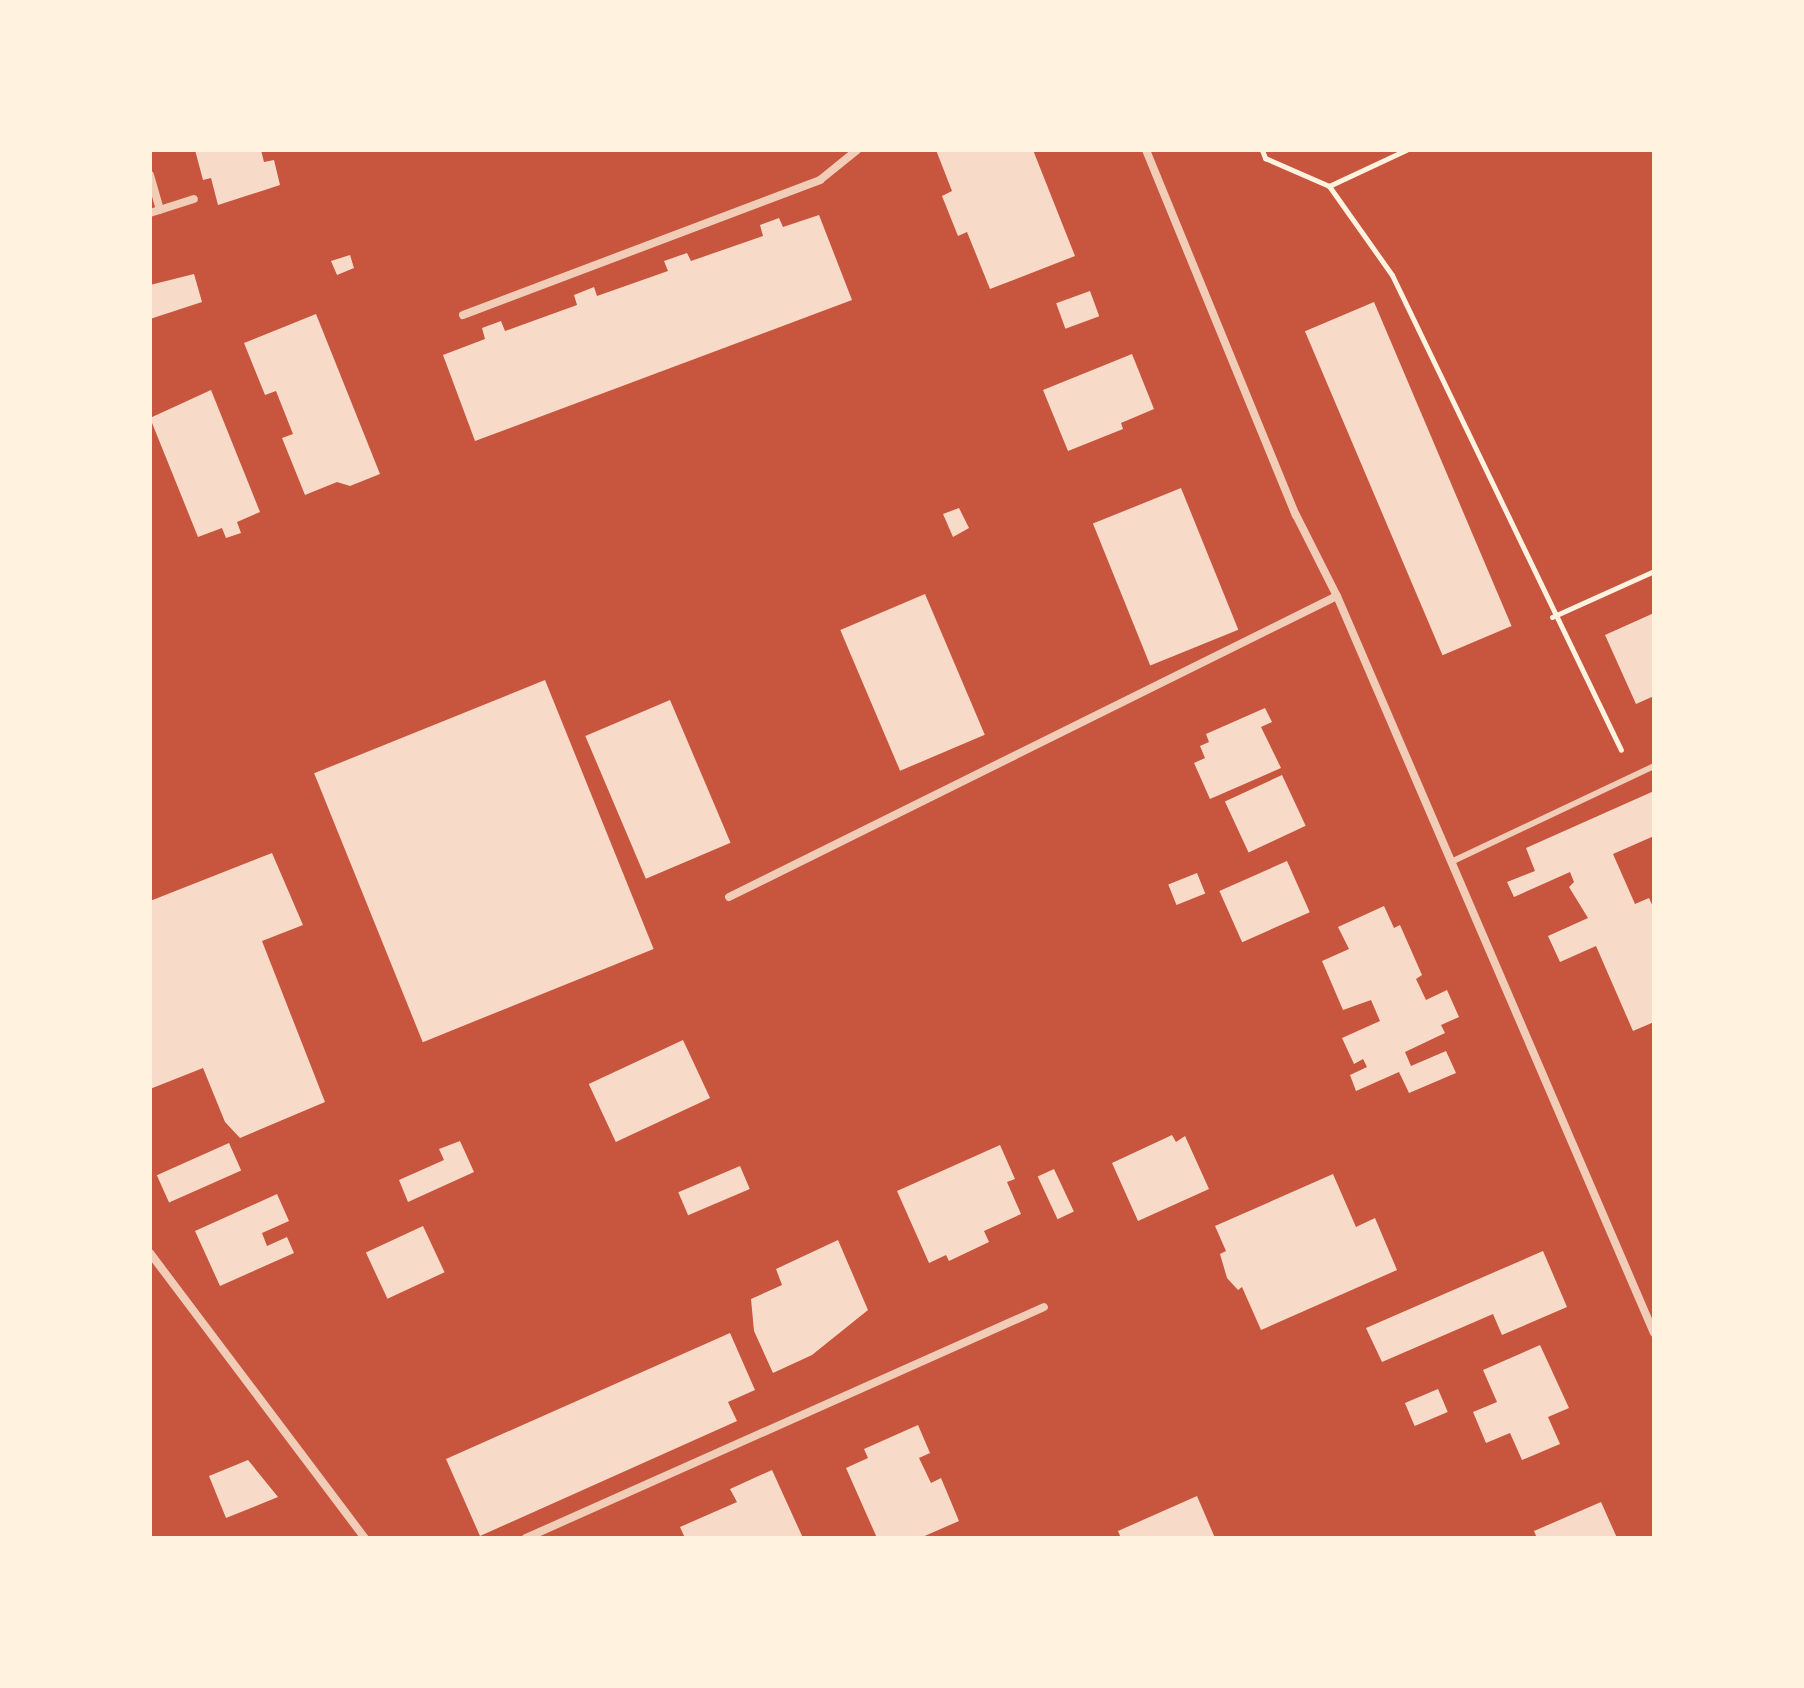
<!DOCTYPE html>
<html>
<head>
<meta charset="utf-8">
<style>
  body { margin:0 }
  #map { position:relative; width:1804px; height:1688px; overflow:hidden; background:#c8553d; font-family:"IBM Plex Sans",sans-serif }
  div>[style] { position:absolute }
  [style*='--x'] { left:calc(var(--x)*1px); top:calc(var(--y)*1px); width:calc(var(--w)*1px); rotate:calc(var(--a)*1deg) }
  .building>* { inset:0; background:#f7dbc8; transform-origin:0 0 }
  .path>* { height:5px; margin:-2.5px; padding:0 2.5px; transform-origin:2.5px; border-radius:2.5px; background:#fff3e0 }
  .service>* { height:6px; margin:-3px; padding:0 3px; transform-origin:3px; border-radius:3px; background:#f1ccb7 }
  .minor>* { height:8px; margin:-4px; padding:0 4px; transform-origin:4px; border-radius:4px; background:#f1ccb7 }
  span { translate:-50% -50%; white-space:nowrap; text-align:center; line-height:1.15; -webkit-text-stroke:6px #fff3e0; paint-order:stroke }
  .frame { position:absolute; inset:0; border:152px solid #fff3e0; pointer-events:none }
</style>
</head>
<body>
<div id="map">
  <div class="building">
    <div style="clip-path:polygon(195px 150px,261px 150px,264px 162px,274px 160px,280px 185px,218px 205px,211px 178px,203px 180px)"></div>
    <div style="clip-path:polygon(936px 150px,1033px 150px,1075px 256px,990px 289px,967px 232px,958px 236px,942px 196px,952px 191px)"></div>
    <div style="clip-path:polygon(819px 215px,852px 300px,475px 441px,443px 355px,485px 339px,482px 328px,501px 321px,505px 331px,577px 305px,574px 295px,594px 287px,597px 296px,668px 271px,664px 261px,687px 253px,691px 261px,763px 236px,760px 225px,779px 218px,783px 227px)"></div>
    <div style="clip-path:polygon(350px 255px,354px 268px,337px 275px,331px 261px)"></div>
    <div style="clip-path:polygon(194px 274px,202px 302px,150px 319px,150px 285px)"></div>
    <div style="left:1090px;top:291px;width:27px;height:36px;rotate:70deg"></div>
    <div style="left:1374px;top:302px;width:352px;height:75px;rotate:67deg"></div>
    <div style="clip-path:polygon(316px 314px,380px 474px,350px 486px,337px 482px,305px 495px,282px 438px,293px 434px,276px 391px,265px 395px,244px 343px)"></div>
    <div style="clip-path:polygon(1132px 354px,1154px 409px,1121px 423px,1123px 429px,1068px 451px,1043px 390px)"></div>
    <div style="clip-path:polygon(211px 390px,260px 512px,237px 522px,241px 533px,226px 538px,222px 528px,198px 537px,150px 418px)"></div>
    <div style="left:1181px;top:488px;width:153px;height:95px;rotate:68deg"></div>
    <div style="clip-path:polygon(959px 508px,969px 528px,953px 537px,943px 514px)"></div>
    <div style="left:925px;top:594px;width:153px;height:92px;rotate:67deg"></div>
    <div style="clip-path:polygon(1654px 613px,1654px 696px,1636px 704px,1605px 635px)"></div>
    <div style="left:545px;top:680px;width:290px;height:249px;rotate:68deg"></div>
    <div style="left:670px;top:700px;width:155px;height:92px;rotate:67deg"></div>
    <div style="clip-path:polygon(1265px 708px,1272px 722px,1261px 727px,1281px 768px,1210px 799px,1194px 763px,1205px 758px,1200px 746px,1209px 742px,1206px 734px)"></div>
    <div style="left:1282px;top:775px;width:56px;height:63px;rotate:65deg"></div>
    <div style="clip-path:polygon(1654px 791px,1654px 836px,1613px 854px,1635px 904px,1649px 898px,1654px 909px,1654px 1022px,1633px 1031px,1596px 946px,1560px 962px,1548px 936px,1588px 918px,1569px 887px,1574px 882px,1570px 872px,1514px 897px,1507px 882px,1535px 871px,1526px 848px)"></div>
    <div style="clip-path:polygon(272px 853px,303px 925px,262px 941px,325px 1102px,240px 1138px,225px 1122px,203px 1068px,150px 1089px,150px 901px)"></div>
    <div style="left:1287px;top:861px;width:56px;height:74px;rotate:66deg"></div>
    <div style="left:1197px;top:873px;width:22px;height:31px;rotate:68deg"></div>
    <div style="clip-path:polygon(1384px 906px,1394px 928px,1400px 925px,1422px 975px,1416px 979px,1426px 1000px,1447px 990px,1459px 1017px,1441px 1025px,1445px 1033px,1405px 1052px,1411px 1066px,1446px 1051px,1456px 1073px,1409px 1093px,1399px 1072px,1356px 1091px,1350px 1075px,1367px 1067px,1363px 1059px,1354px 1064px,1342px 1038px,1380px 1021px,1371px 1000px,1343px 1010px,1322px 961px,1349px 949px,1338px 927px)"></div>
    <div style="left:683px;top:1040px;width:64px;height:104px;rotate:65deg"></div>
    <div style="clip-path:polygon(1172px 1135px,1176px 1142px,1185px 1136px,1209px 1189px,1138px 1221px,1112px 1163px)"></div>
    <div style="clip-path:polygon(460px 1141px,474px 1172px,408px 1202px,399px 1180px,444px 1160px,439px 1149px)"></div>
    <div style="left:229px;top:1143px;width:30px;height:79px;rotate:66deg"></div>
    <div style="clip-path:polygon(1000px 1145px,1015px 1179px,1007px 1182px,1021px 1214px,984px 1231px,989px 1242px,949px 1261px,946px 1255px,929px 1263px,897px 1191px)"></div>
    <div style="left:740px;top:1166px;width:25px;height:67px;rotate:67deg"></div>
    <div style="left:1054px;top:1169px;width:47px;height:18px;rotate:65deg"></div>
    <div style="clip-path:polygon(1333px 1174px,1356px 1227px,1375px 1218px,1397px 1270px,1261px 1330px,1242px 1287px,1238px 1290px,1227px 1278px,1220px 1254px,1226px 1251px,1215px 1226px)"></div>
    <div style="clip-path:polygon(277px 1194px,289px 1221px,262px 1233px,267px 1246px,287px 1237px,294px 1253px,220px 1286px,195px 1231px)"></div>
    <div style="left:423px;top:1226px;width:51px;height:63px;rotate:65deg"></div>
    <div style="clip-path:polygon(838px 1240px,868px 1310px,812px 1355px,773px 1373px,754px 1331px,751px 1299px,782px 1285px,776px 1269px)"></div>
    <div style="clip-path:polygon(1543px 1251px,1567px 1307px,1502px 1335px,1493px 1314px,1382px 1362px,1366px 1328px)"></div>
    <div style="clip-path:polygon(730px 1333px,755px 1390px,728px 1402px,737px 1421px,480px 1536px,446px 1459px)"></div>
    <div style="clip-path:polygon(1540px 1345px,1569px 1408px,1548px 1417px,1560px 1444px,1522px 1460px,1510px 1433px,1486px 1443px,1473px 1412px,1497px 1402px,1483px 1370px)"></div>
    <div style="left:1438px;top:1389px;width:25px;height:36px;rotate:67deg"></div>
    <div style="clip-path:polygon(918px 1425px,930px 1453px,919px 1458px,931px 1483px,941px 1478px,959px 1521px,920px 1538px,877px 1538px,846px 1468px,868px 1458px,864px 1449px)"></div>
    <div style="clip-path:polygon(248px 1460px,278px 1497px,226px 1518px,209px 1476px)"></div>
    <div style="clip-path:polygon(772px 1470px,803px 1538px,685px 1538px,680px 1527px,737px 1502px,730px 1489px)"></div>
    <div style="clip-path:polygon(1197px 1496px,1215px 1538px,1121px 1538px,1118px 1531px)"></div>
    <div style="clip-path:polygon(1601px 1502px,1617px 1538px,1537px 1538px,1534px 1531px)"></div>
  </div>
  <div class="path">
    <div style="--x:1262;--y:150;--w:9;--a:69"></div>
    <div style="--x:1265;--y:158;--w:70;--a:23.6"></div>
    <div style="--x:1329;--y:186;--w:109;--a:54.7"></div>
    <div style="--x:1392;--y:275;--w:527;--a:64.26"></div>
    <div style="--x:1329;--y:186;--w:85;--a:-25.1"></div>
    <div style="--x:1552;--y:617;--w:112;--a:-24.3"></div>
  </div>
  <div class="service">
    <div style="--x:1451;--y:862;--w:225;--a:-25.3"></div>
  </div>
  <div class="minor">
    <div style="--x:1146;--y:150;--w:395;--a:67.7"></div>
    <div style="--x:1296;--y:515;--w:91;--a:63.2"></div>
    <div style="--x:1337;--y:596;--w:802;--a:66.73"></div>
    <div style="--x:150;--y:175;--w:36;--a:74"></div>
    <div style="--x:150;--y:213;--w:46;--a:-17.7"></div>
    <div style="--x:463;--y:315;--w:382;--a:-20.7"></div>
    <div style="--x:820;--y:180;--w:48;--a:-39"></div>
    <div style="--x:729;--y:897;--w:678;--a:-26.34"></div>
    <div style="--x:150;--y:1253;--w:357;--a:53"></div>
    <div style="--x:526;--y:1538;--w:567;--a:-24.03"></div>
  </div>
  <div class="frame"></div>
</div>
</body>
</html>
